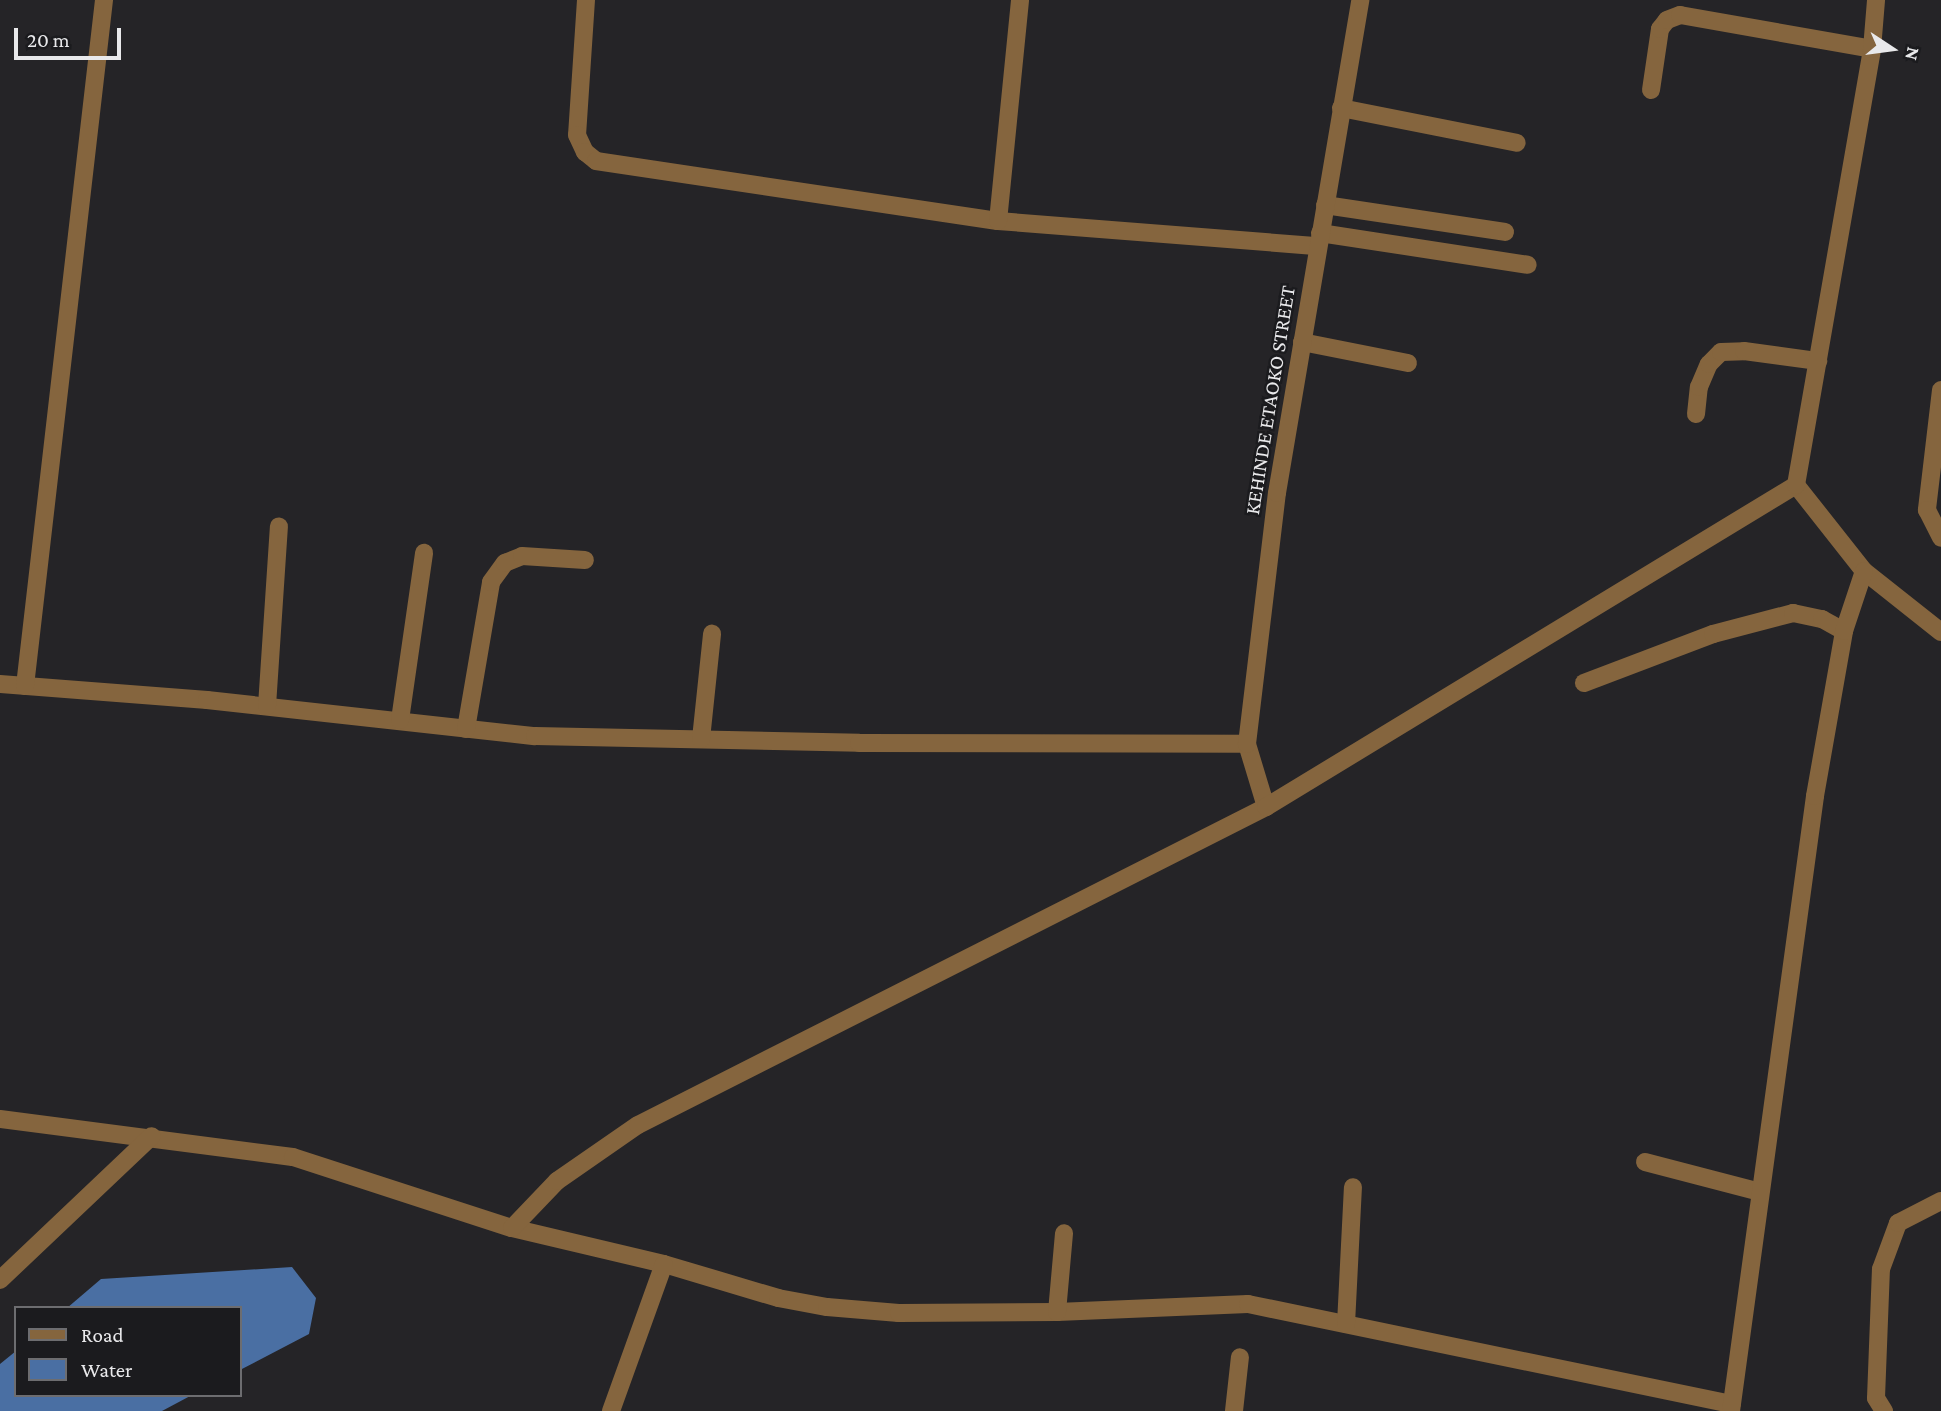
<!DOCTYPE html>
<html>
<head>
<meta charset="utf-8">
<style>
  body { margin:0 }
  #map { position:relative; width:1941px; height:1411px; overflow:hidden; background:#252427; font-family:"Crimson Pro",serif }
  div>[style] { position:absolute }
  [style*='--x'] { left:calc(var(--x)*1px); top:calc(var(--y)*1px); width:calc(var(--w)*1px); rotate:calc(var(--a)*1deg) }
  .water>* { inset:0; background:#4a6fa3 }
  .minor>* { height:18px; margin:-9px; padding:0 9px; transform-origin:9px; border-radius:9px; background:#85653e }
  span { translate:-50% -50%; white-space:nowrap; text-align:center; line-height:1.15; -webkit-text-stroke:5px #1b1b1e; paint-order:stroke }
  .street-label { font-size:21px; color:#e9e9eb }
  .legend { position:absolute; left:14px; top:1306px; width:228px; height:91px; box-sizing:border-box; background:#1b1b1e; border:2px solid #6d6d70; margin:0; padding:9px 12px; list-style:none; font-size:21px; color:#e9e9eb }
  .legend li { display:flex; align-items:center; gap:14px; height:35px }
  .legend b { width:35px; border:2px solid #6d6d70 }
  .north { position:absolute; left:1857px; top:14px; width:70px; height:70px; -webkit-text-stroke:5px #1b1b1e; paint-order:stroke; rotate:103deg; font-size:19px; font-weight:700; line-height:28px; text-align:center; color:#e9e9eb }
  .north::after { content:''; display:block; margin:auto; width:24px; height:32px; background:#e9e9eb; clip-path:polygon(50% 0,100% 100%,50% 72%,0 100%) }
  .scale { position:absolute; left:14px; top:28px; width:107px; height:32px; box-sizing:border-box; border:4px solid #e9e9eb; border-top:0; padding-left:9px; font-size:21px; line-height:24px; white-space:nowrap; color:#e9e9eb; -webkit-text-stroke:5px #1b1b1e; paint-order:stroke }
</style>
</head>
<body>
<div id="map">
  <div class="water">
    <div style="clip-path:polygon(292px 1267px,316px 1298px,309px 1334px,240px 1370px,240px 1308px,67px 1308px,101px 1279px)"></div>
    <div style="clip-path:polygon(16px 1351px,16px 1395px,192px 1395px,162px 1411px,0 1411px,0 1364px)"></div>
  </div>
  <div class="minor">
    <div style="--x:586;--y:0;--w:135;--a:93.8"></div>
    <div style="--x:577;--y:135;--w:19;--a:65"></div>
    <div style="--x:585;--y:152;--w:14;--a:39"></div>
    <div style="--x:596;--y:161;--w:406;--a:8.5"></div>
    <div style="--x:998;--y:221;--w:321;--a:4.5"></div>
    <div style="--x:1651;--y:90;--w:62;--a:-81.6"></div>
    <div style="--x:1660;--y:29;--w:11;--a:-52"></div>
    <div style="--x:1667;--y:20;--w:14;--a:-21"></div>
    <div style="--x:1680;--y:15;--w:195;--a:10"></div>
    <div style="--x:1341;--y:108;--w:179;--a:11.2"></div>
    <div style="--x:1325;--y:205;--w:182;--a:8.5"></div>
    <div style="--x:998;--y:221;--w:222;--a:-84.3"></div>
    <div style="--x:1320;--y:233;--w:210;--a:8.7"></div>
    <div style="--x:1302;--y:342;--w:108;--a:11.2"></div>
    <div style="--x:1941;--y:390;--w:121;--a:96.7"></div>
    <div style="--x:1927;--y:510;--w:31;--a:63"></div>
    <div style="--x:1696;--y:414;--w:27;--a:-84"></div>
    <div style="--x:1699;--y:387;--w:25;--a:-67"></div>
    <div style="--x:1709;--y:364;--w:17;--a:-45"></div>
    <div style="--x:1721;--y:352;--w:23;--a:-2"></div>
    <div style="--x:1744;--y:351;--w:75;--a:7.7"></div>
    <div style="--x:1796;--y:485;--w:110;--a:51.7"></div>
    <div style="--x:1864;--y:571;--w:98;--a:38.4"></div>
    <div style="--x:1584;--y:683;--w:138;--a:-20.8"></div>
    <div style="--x:1713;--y:634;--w:83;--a:-14.7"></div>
    <div style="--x:1793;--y:613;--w:30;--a:12"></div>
    <div style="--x:1822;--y:619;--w:25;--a:29"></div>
    <div style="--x:0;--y:684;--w:208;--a:4.4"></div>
    <div style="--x:207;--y:700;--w:330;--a:6.3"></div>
    <div style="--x:535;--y:736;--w:324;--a:1.2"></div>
    <div style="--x:859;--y:743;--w:388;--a:0.1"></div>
    <div style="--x:25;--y:686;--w:691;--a:-83.43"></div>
    <div style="--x:267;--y:706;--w:180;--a:-86.2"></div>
    <div style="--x:400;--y:720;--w:169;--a:-81.8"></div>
    <div style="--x:466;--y:729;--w:149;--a:-80.3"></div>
    <div style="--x:491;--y:582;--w:24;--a:-54"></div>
    <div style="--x:505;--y:563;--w:18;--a:-22"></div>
    <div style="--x:522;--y:556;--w:63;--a:3.6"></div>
    <div style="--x:701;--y:739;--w:106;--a:-84"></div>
    <div style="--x:1266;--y:807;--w:66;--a:-106.8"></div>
    <div style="--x:1247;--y:744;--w:253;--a:-83.2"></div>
    <div style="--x:1277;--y:493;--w:500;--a:-80.4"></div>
    <div style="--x:0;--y:1119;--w:295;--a:7.4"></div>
    <div style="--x:293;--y:1157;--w:230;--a:18"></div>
    <div style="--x:512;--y:1228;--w:156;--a:13.3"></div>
    <div style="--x:664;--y:1264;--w:119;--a:16.6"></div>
    <div style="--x:778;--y:1298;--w:50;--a:10.4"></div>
    <div style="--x:827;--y:1307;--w:72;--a:4.8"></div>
    <div style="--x:899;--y:1313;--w:158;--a:-0.4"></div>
    <div style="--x:1057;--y:1312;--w:191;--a:-2.4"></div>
    <div style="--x:1248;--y:1304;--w:494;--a:11.7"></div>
    <div style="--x:1645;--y:1162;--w:119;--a:14.6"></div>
    <div style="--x:512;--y:1228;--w:65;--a:-46.2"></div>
    <div style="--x:557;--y:1181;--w:98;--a:-34.7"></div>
    <div style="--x:638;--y:1125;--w:704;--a:-26.86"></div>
    <div style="--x:1266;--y:807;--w:620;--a:-31.28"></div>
    <div style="--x:1796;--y:485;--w:443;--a:-80.1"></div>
    <div style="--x:1872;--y:49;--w:49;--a:-85.3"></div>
    <div style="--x:0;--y:1280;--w:209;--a:-43.5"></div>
    <div style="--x:1057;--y:1312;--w:79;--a:-84.9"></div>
    <div style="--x:1346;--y:1324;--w:137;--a:-87.1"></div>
    <div style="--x:611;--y:1411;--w:156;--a:-70.2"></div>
    <div style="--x:1234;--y:1411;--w:54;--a:-83.7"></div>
    <div style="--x:1731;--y:1411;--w:621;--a:-82.22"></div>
    <div style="--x:1815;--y:796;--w:168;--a:-80"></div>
    <div style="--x:1844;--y:631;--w:63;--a:-71.6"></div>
    <div style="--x:1884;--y:1411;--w:15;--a:-122"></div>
    <div style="--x:1876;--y:1398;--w:129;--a:-87.8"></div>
    <div style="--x:1881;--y:1269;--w:49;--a:-69.7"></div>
    <div style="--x:1898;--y:1223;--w:48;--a:-27.1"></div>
  </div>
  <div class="street-label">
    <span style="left:1270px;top:400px;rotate:-81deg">KEHINDE ETAOKO STREET</span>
  </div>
  <ul class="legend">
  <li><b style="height:9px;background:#85653e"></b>Road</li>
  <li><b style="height:19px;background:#4a6fa3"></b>Water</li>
  </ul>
  <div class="north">N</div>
  <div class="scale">20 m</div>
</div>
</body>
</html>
